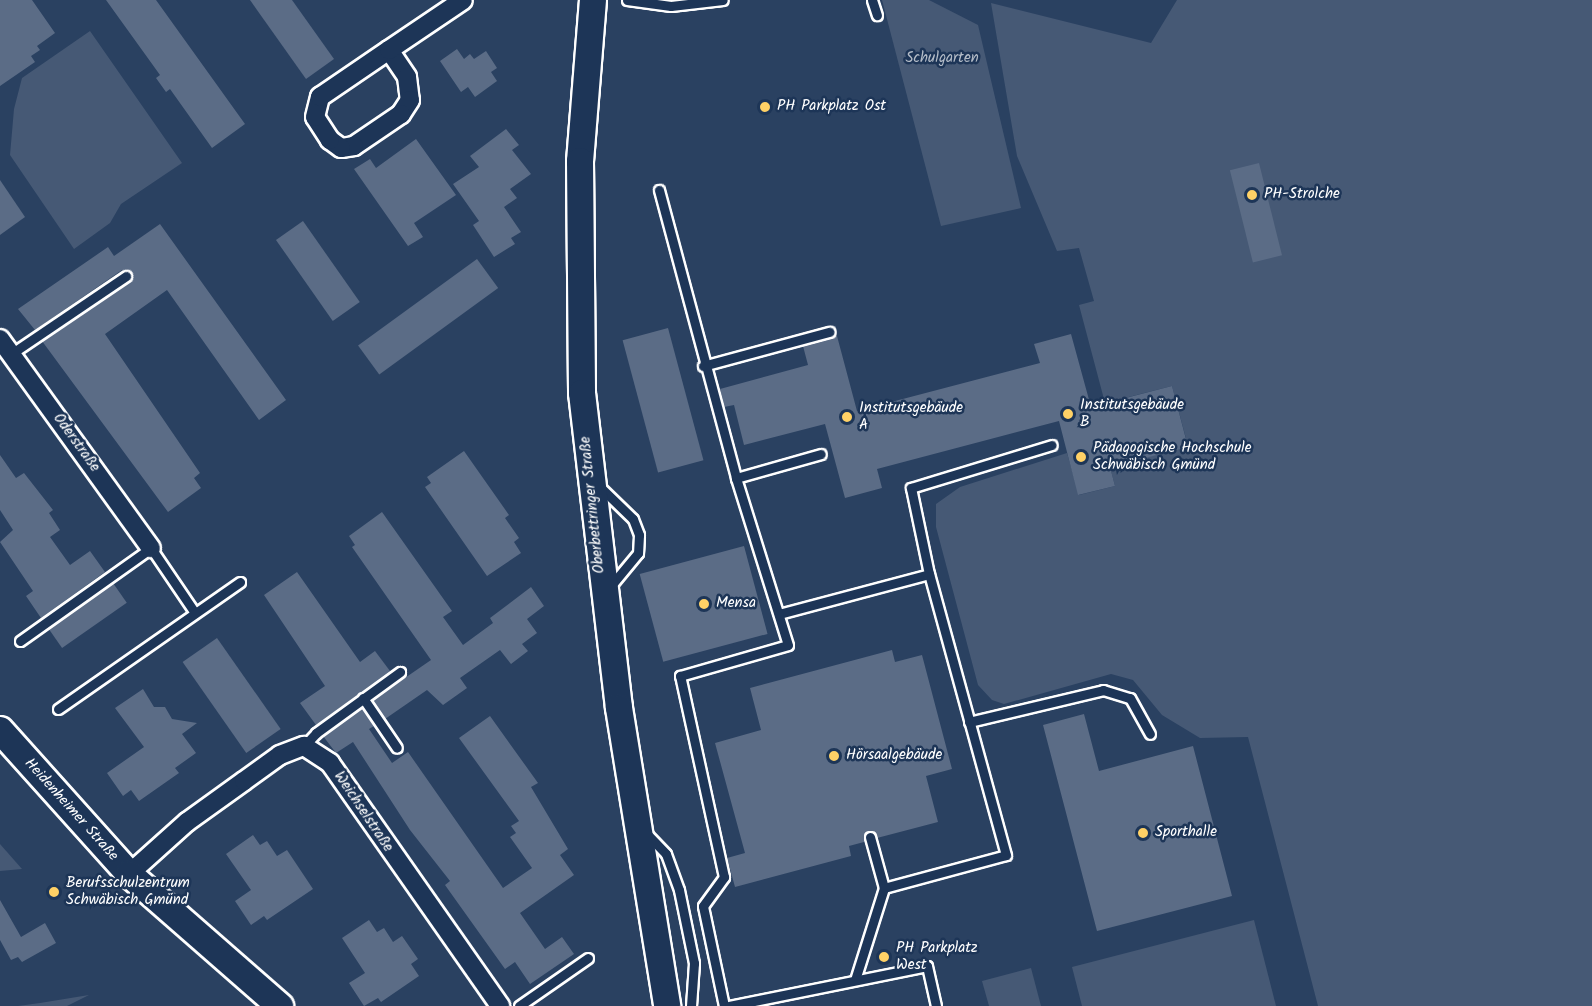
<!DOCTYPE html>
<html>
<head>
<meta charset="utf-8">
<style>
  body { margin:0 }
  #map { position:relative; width:1592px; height:1006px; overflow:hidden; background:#2a4161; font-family:Kalam,sans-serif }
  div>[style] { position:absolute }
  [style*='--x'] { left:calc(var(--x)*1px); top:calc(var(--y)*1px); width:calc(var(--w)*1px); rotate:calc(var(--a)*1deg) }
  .green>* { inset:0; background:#465975 }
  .building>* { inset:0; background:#5b6c86; transform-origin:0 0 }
  .roads { filter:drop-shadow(2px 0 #fff) drop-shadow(-2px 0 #fff) drop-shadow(0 2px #fff) drop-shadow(0 -2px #fff) }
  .lane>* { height:9px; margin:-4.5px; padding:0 4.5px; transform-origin:4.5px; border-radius:4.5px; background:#1d3557 }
  .street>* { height:18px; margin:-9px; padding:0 9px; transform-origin:9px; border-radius:9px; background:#1d3557 }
  .secondary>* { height:26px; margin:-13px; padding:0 13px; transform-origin:13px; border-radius:13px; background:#1d3557 }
  .dots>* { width:16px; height:16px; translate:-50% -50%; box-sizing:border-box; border:3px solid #1d3557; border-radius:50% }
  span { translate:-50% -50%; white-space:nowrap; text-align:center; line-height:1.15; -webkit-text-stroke:5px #1d3557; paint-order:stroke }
  .park-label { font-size:15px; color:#b5bdc8 }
  .poi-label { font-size:15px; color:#fff }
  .left { translate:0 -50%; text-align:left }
  .street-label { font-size:15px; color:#fff }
</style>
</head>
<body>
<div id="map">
  <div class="green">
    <div style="clip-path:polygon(882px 0,929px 0,978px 25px,1021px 208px,941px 226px)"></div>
    <div style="clip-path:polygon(1177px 0,1592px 0,1592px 1006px,1318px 1006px,1248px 737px,1200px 738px,1162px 715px,1133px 680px,1111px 674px,1004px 704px,992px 700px,978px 685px,936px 527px,936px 504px,960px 487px,1067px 453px,1079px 495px,1115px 486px,1110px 467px,1188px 446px,1172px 386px,1105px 403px,1079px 305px,1094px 301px,1079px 248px,1057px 251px,1017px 156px,991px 3px,1151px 43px)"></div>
    <div style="clip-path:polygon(90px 31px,182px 163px,121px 204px,110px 223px,74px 249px,10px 155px,14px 109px,22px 78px)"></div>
    <div style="clip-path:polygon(0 844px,22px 869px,0 871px)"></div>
    <div style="clip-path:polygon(1254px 920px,1276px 1006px,1082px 1006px,1072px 967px)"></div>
    <div style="clip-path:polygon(1031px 968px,1041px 1006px,989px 1006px,982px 981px)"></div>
    <div style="clip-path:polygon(89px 995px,67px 1006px,18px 1006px,40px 1003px)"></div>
  </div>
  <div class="building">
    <div style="clip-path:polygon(0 0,32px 0,55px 33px,37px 46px,40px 50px,31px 56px,35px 62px,0 86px)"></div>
    <div style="clip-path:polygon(106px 0,156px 0,245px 124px,212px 148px,170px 89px,166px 92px,156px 78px,160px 75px)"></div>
    <div style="clip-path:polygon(250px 0,292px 0,334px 59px,306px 79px)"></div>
    <div style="clip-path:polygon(457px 49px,464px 59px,470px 54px,474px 59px,486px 51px,497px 68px,491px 72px,497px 81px,475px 97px,468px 87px,461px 92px,440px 61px)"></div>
    <div style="clip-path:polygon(506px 129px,519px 145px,512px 150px,531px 174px,510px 189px,517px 198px,504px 207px,521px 232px,511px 238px,515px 244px,494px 257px,473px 225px,479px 221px,453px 184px,479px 167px,470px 156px)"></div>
    <div style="clip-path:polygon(416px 139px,456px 195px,414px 223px,423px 237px,408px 246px,354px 169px,370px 159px,376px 168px)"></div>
    <div style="left:1259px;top:163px;width:95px;height:30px;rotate:76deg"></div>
    <div style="clip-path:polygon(0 180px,25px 217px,0 235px)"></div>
    <div style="left:303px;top:221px;width:99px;height:33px;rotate:55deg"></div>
    <div style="clip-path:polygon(160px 224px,286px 400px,259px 420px,167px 290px,105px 334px,200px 473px,194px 478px,201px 488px,168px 512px,42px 341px,130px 282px,131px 272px,122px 270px,35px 330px,18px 309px,108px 247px,114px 256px)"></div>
    <div style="left:477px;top:259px;width:36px;height:147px;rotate:54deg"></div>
    <div style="left:668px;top:328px;width:137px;height:47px;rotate:75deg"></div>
    <div style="clip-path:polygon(1071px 334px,1091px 407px,1172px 386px,1188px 447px,1110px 467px,1115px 486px,1078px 495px,1059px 421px,877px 469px,882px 488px,845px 498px,825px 424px,744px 445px,734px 405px,724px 407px,720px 389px,808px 365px,803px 346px,837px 336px,857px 411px,1040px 363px,1034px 344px)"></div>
    <div style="clip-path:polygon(464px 451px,509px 515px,505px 518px,519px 538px,514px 542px,521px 553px,487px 576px,425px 487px,431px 483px,427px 477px)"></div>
    <div style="clip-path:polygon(0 455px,16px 478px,24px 473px,53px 510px,49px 513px,60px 530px,50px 537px,70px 565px,90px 551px,105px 572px,41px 618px,26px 596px,33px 591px,0 542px,13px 530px,0 510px)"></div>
    <div style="clip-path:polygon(382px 512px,452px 611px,443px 617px,463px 645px,493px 623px,490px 618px,531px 587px,544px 606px,527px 619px,537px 633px,522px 644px,528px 651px,511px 664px,500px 650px,460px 678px,467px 688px,443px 705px,427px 690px,385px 719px,373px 700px,431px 660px,352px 547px,355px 545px,349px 536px)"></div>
    <div style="left:744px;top:546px;width:91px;height:108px;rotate:75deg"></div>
    <div style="clip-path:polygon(297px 572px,360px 662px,375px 651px,390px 671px,316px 725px,300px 703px,325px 686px,264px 595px)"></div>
    <div style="left:113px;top:583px;width:24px;height:79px;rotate:55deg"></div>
    <div style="left:217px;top:638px;width:111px;height:42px;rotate:55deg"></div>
    <div style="clip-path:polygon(892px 650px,895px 662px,922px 655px,952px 769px,926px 776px,938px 822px,877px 838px,874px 832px,868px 831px,864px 842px,849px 846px,851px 856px,735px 887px,727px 858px,745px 853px,715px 743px,761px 730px,750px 688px)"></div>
    <div style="clip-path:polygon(143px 689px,154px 707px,165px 707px,172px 719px,197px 723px,182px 734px,196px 753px,175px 768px,179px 773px,139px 801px,131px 790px,123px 796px,107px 773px,144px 747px,115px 708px)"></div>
    <div style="clip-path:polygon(362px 708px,374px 726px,369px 729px,392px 763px,408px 752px,503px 888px,532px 868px,510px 837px,516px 833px,511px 826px,519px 821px,459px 738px,490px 716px,538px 783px,531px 787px,568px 849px,560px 855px,574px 875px,520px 913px,545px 949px,562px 937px,574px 954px,530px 984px,515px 962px,505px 969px,445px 885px,450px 881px,410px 830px,353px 742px,336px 753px,323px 736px)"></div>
    <div style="clip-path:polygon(1084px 714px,1099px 771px,1193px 746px,1232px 896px,1097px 931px,1043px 725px)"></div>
    <div style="clip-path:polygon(253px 835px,260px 845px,267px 841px,277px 856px,287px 850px,313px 889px,267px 920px,264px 916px,251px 925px,235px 901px,251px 890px,226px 854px)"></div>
    <div style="clip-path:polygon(0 900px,21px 937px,45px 923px,56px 943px,22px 962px,18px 957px,11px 960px,0 940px)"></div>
    <div style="clip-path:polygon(369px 920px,377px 932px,384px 928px,393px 942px,402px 936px,418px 959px,411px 964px,419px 976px,381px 1002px,378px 998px,364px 1006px,349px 983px,365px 973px,342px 938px)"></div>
  </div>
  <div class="roads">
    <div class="lane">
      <div style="--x:627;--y:0;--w:44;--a:7.8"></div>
      <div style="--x:671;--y:6;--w:52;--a:-6.6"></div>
      <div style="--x:872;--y:0;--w:16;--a:72"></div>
      <div style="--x:659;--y:190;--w:298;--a:75"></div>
      <div style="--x:736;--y:478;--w:88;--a:-15.8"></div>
      <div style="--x:11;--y:354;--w:139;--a:-34.1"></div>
      <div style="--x:703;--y:366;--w:131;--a:-15.1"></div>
      <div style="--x:599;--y:486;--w:47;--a:44.1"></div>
      <div style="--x:633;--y:519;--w:17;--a:69"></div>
      <div style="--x:639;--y:535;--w:18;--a:93"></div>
      <div style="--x:638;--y:553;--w:45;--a:129.6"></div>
      <div style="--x:779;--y:614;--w:155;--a:-14.9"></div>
      <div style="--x:929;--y:574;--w:88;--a:-101.8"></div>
      <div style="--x:911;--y:488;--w:147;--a:-17"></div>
      <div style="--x:20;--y:641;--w:161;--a:-35.4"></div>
      <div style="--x:151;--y:548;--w:78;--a:55.9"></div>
      <div style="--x:363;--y:698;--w:60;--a:55.8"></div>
      <div style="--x:58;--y:709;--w:222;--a:-34.9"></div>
      <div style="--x:969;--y:722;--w:138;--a:-13.4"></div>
      <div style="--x:1103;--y:690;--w:28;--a:17"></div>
      <div style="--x:1130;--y:698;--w:41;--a:60.9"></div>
      <div style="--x:304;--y:746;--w:18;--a:-47"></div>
      <div style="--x:316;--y:733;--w:104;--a:-36"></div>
      <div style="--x:645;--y:832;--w:30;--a:46"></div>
      <div style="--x:666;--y:854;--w:38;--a:70"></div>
      <div style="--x:679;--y:890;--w:75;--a:78.4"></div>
      <div style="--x:694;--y:963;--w:43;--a:94"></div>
      <div style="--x:870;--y:837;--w:53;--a:74.6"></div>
      <div style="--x:855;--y:980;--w:96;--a:-72.5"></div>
      <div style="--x:884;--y:888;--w:126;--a:-15.1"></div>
      <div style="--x:1006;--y:855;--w:291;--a:-105.3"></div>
      <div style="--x:519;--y:1006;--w:84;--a:-34.8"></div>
      <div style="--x:724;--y:1006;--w:102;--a:-101.9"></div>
      <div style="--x:703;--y:906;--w:36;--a:-54"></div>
      <div style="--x:724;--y:877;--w:206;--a:-102.3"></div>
      <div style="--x:680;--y:676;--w:112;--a:-16"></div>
      <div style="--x:788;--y:645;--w:175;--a:-107.3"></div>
      <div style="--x:729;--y:1006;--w:202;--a:-11.4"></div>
      <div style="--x:927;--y:966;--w:41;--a:77.3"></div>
    </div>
    <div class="street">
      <div style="--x:389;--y:50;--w:32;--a:56"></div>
      <div style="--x:407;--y:77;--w:23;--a:83"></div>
      <div style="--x:410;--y:100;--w:17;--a:123"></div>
      <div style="--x:401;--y:114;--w:57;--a:145.8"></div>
      <div style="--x:354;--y:146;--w:13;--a:171"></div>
      <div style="--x:341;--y:148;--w:14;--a:-144"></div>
      <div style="--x:330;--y:140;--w:27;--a:-123"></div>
      <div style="--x:315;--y:117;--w:21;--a:-76"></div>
      <div style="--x:320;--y:97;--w:83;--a:-34.3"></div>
      <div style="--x:389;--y:50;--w:89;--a:-34"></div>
      <div style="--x:0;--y:339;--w:258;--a:54.2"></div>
      <div style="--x:129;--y:874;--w:78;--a:-41.9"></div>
      <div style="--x:187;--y:822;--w:70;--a:-35.7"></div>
      <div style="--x:244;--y:781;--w:44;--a:-35.8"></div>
      <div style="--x:280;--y:755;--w:26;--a:-21"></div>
      <div style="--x:304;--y:746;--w:31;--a:33"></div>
      <div style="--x:330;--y:763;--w:297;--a:55"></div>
    </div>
    <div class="secondary">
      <div style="--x:593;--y:0;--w:162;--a:94.6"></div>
      <div style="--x:580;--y:161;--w:232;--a:89.5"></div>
      <div style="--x:582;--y:393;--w:317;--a:83.3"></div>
      <div style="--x:619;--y:708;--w:302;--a:80.8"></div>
      <div style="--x:0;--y:730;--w:193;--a:48.1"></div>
      <div style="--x:129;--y:874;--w:201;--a:41.2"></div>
    </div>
  </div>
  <div class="dots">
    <div style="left:765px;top:107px;background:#ffd166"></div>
    <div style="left:1252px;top:195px;background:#ffd166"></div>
    <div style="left:1068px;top:414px;background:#ffd166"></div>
    <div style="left:847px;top:417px;background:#ffd166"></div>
    <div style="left:1081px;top:457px;background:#ffd166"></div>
    <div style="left:704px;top:604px;background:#ffd166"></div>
    <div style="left:834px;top:756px;background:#ffd166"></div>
    <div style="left:1143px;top:833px;background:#ffd166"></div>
    <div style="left:54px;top:892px;background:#ffd166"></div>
    <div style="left:884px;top:957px;background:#ffd166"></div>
  </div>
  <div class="park-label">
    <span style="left:942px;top:59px">Schulgarten</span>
  </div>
  <div class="poi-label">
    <span class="left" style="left:777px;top:107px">PH Parkplatz Ost</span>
    <span class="left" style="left:1264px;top:195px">PH-Strolche</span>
    <span class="left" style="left:1080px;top:414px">Institutsgebäude<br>B</span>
    <span class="left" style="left:859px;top:417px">Institutsgebäude<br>A</span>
    <span class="left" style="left:1093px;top:457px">Pädagogische Hochschule<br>Schwäbisch Gmünd</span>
    <span class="left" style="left:716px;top:604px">Mensa</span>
    <span class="left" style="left:846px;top:756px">Hörsaalgebäude</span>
    <span class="left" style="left:1155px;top:833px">Sporthalle</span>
    <span class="left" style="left:66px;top:892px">Berufsschulzentrum<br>Schwäbisch Gmünd</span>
    <span class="left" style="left:896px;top:957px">PH Parkplatz<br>West</span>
  </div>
  <div class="street-label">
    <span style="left:76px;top:443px;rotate:54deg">Oderstraße</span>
    <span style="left:593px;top:505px;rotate:-96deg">Oberbettringer Straße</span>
    <span style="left:71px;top:810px;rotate:48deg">Heidenheimer Straße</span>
    <span style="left:363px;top:812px;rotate:56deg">Weichselstraße</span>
  </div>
</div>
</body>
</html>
